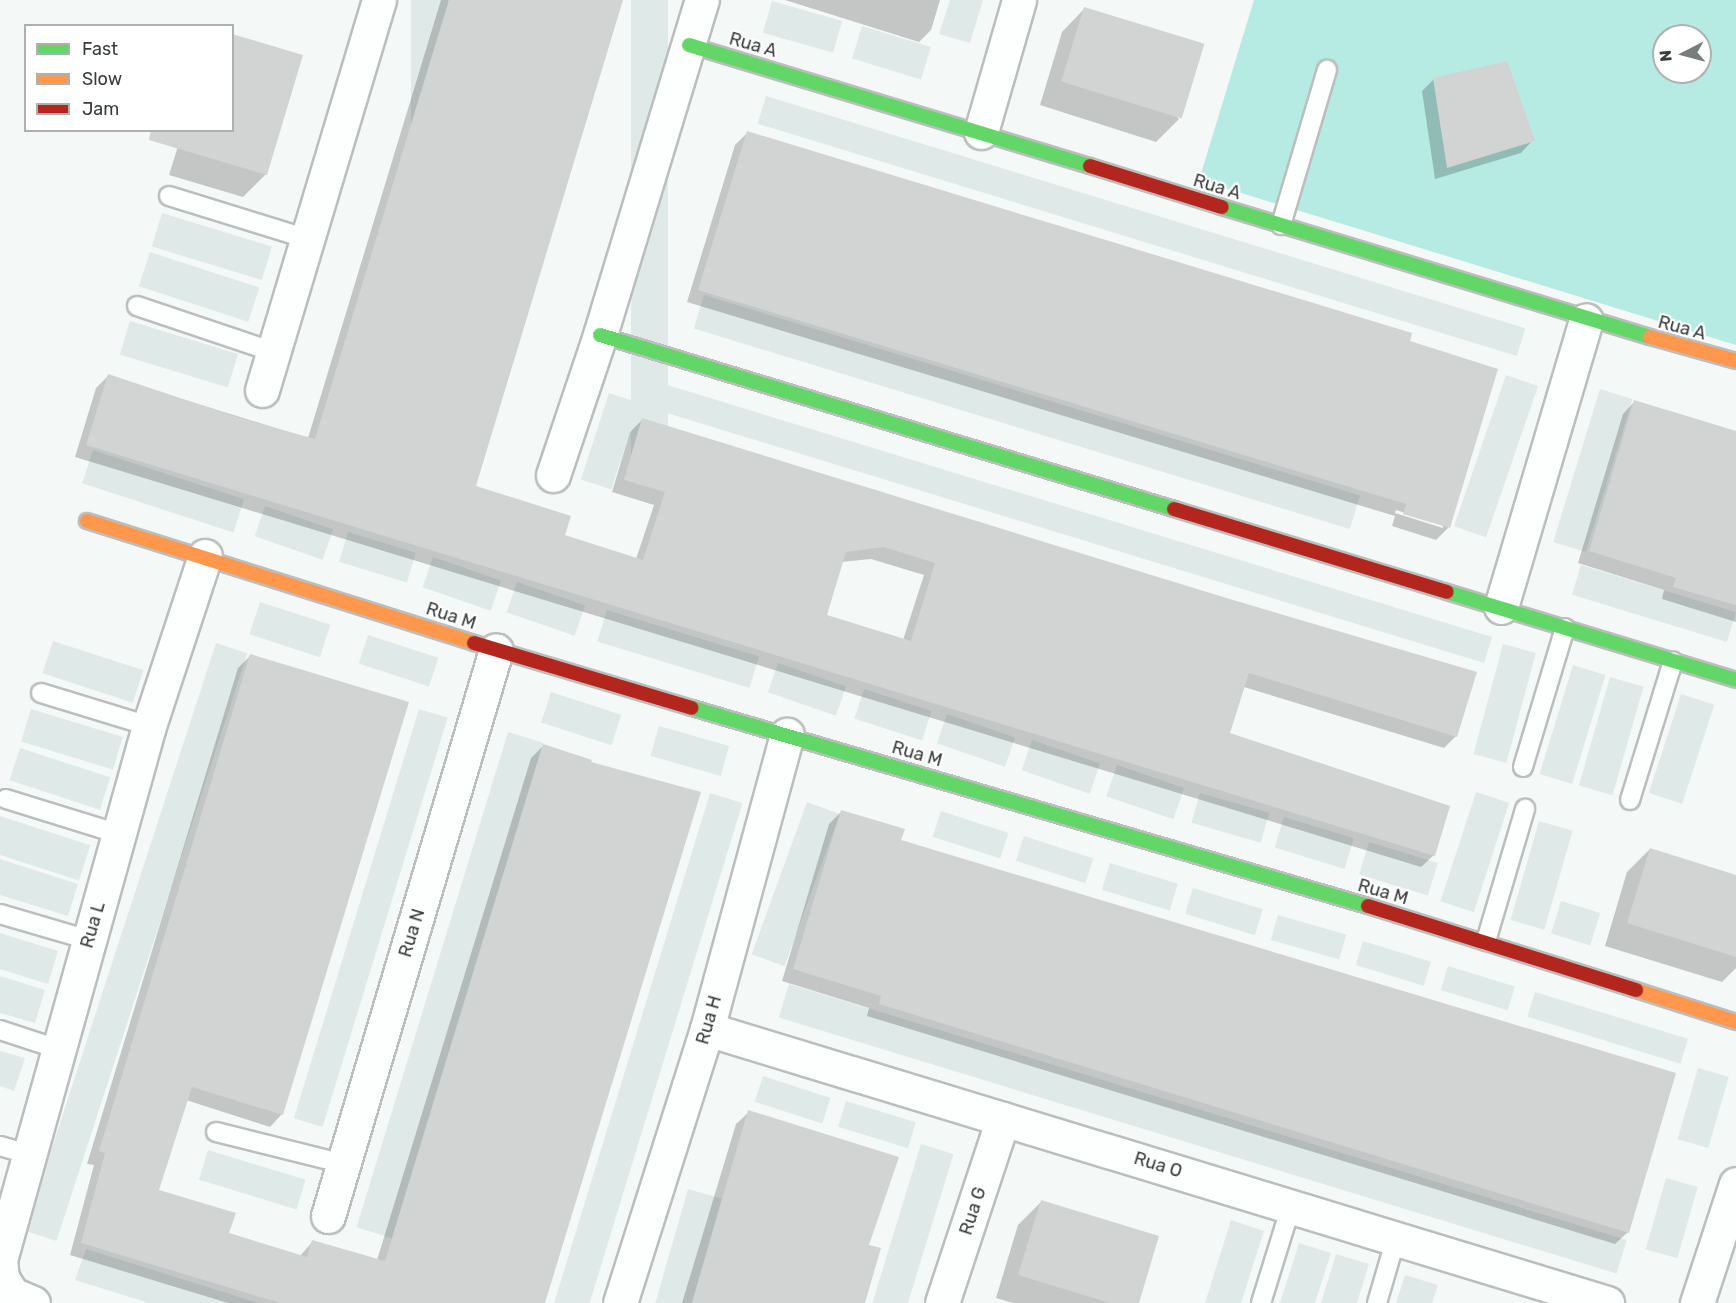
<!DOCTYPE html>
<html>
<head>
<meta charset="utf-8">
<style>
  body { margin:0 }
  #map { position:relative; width:1736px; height:1303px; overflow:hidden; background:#f4f8f7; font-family:Rubik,sans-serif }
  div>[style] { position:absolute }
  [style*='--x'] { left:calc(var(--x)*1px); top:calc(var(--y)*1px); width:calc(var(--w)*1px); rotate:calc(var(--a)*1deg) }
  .built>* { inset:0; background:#dfeae8; transform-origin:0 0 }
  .green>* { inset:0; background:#b6ebe3 }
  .shadow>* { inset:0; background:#0003 }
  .building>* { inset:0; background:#d1d4d3; transform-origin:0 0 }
  .roads { filter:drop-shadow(2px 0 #bbbebd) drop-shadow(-2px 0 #bbbebd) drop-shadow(0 2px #bbbebd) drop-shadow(0 -2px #bbbebd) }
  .lane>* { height:18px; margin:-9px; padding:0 9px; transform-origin:9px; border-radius:9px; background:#fdfefe }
  .street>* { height:33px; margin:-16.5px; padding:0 16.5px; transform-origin:16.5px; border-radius:16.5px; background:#fdfefe }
  .fast>* { height:14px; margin:-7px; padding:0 7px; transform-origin:7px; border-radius:7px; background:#63d668 }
  .slow>* { height:14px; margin:-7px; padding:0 7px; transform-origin:7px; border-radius:7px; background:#ff974d }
  .jam>* { height:14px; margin:-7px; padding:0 7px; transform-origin:7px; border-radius:7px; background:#b3261e }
  span { translate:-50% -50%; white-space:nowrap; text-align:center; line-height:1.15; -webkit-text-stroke:4.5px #fff; paint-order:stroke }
  .street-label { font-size:18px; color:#383b3b }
  .legend { position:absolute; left:24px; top:24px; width:210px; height:108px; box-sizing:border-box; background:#fff; border:2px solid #afb1b1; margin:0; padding:8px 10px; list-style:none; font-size:18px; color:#383b3b }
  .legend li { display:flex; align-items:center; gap:12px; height:30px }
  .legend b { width:30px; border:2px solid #afb1b1 }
  .north { position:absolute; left:1652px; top:24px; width:60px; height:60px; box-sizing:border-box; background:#fff; border:2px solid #afb1b1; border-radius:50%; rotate:264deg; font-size:16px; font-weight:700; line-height:24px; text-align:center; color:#383b3b }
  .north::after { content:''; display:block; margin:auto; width:21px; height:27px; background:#7a7d7d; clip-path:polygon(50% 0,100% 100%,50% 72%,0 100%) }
</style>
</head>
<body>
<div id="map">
  <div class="built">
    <div style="left:411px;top:0;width:37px;height:421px"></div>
    <div style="left:631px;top:0;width:37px;height:483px"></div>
    <div style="clip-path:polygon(950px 0,983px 0,970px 43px,939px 34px)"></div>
    <div style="left:772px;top:1px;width:73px;height:33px;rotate:16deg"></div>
    <div style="left:862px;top:26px;width:72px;height:34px;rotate:17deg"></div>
    <div style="left:766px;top:96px;width:794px;height:29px;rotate:17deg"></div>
    <div style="left:162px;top:213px;width:115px;height:35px;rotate:17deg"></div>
    <div style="left:150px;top:252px;width:115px;height:36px;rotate:18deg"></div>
    <div style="left:704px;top:295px;width:686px;height:35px;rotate:17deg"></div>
    <div style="left:130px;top:321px;width:113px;height:35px;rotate:17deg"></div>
    <div style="left:1506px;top:375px;width:34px;height:160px;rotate:19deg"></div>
    <div style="left:661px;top:383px;width:869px;height:27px;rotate:17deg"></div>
    <div style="left:1600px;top:389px;width:34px;height:160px;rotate:17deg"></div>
    <div style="left:609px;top:393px;width:32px;height:91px;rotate:18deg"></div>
    <div style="left:93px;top:450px;width:159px;height:35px;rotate:18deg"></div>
    <div style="left:265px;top:506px;width:72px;height:32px;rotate:19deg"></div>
    <div style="left:348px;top:532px;width:71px;height:31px;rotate:17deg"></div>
    <div style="left:433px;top:557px;width:72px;height:32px;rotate:19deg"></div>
    <div style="left:1581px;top:565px;width:162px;height:31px;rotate:17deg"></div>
    <div style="left:517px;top:582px;width:72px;height:32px;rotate:19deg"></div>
    <div style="left:260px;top:602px;width:74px;height:34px;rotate:18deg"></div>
    <div style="left:607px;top:610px;width:159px;height:33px;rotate:17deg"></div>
    <div style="left:368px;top:635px;width:74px;height:30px;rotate:18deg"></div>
    <div style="left:53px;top:641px;width:95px;height:34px;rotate:18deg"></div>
    <div style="left:216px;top:643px;width:33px;height:618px;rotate:18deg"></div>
    <div style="left:1503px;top:644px;width:34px;height:114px;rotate:15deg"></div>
    <div style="left:778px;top:663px;width:72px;height:31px;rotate:19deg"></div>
    <div style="left:1573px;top:665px;width:34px;height:114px;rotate:17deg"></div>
    <div style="left:1610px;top:677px;width:35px;height:113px;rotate:16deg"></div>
    <div style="left:864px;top:689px;width:71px;height:31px;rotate:18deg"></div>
    <div style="left:551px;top:692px;width:74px;height:32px;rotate:18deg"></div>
    <div style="left:1681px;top:694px;width:35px;height:104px;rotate:18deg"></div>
    <div style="left:31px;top:709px;width:96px;height:34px;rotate:17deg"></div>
    <div style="left:419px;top:709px;width:30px;height:428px;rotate:17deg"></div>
    <div style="left:947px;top:714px;width:72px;height:31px;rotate:19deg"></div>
    <div style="left:659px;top:726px;width:73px;height:31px;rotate:16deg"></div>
    <div style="left:508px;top:732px;width:37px;height:518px;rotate:17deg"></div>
    <div style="left:1032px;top:740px;width:72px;height:32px;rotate:19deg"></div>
    <div style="left:20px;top:748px;width:95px;height:34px;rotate:18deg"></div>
    <div style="left:1117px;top:765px;width:71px;height:33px;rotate:19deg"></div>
    <div style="left:1476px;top:792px;width:35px;height:115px;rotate:18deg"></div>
    <div style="left:710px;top:793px;width:34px;height:533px;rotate:17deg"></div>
    <div style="left:1200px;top:793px;width:72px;height:31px;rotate:16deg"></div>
    <div style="left:807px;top:802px;width:35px;height:162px;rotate:20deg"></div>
    <div style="left:941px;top:811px;width:71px;height:27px;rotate:18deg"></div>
    <div style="left:0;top:816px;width:95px;height:37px;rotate:18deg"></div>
    <div style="left:1284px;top:817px;width:73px;height:32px;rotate:17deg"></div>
    <div style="left:1539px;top:821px;width:35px;height:103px;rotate:16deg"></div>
    <div style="left:1024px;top:836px;width:73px;height:26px;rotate:18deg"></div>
    <div style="left:1369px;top:842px;width:72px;height:34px;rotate:17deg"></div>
    <div style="clip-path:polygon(0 859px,78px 884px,68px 916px,0 895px)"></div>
    <div style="left:1110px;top:863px;width:71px;height:28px;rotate:17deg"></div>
    <div style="left:1193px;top:888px;width:73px;height:27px;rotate:17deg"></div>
    <div style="left:1561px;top:901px;width:41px;height:34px;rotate:17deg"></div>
    <div style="left:1278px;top:915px;width:71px;height:26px;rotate:16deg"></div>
    <div style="clip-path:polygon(0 933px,58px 951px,48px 984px,0 969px)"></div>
    <div style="left:1363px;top:941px;width:71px;height:25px;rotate:17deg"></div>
    <div style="left:1448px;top:966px;width:70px;height:25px;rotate:17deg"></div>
    <div style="clip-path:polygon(0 976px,45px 990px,35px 1023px,0 1013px)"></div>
    <div style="left:789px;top:984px;width:876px;height:35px;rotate:17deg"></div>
    <div style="left:1535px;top:992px;width:160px;height:26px;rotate:17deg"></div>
    <div style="clip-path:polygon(0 1051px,25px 1058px,14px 1091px,0 1086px)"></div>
    <div style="left:1698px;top:1068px;width:32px;height:74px;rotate:16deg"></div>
    <div style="left:763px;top:1076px;width:71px;height:27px;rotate:18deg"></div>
    <div style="left:846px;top:1101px;width:73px;height:27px;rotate:17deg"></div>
    <div style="left:921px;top:1144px;width:34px;height:166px;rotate:17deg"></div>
    <div style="left:208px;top:1150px;width:102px;height:31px;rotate:17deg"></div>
    <div style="left:1666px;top:1178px;width:33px;height:74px;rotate:16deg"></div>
    <div style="left:688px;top:1189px;width:35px;height:119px;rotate:16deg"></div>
    <div style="clip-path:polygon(1231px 1220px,1264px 1231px,1241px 1303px,1205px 1303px)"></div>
    <div style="clip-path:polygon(1299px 1243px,1331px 1253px,1315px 1303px,1280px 1303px)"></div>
    <div style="clip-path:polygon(86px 1249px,258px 1303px,149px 1303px,75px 1280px)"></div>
    <div style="clip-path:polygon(1336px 1254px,1369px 1264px,1357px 1303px,1321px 1303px)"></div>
    <div style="clip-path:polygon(1405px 1275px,1438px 1285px,1432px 1303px,1396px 1303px)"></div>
  </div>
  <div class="green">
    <div style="clip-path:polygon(evenodd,1254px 0,1736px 0,1736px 345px,1199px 180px,1254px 0,1664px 36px,1700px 36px,1700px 72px,1664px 72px,1664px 36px)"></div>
  </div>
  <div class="shadow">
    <div style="clip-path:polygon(evenodd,441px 0,621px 0,474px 487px,563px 536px,636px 559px,654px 505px,612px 492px,630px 432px,642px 420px,1456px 736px,1444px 748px,1244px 687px,1228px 734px,1434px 855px,1421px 867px,75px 457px,96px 388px,108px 376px,308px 438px,441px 0,871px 559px,924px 575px,903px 640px,825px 616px,841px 562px,871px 559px)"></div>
    <div style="clip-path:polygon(785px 0,940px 0,931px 30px,919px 42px)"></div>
    <div style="clip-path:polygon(1084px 9px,1179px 119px,1156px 142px,1040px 105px,1062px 32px)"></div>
    <div style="clip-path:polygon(1434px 79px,1533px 140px,1521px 153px,1435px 179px,1422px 91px)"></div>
    <div style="clip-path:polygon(183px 130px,266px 174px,243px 197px,169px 175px)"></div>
    <div style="clip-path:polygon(evenodd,747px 133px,1496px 370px,1448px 528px,1436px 540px,1392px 526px,1395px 516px,687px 302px,735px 145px,747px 133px,1396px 510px,1443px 525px,1443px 528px,1395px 513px,1396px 510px)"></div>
    <div style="clip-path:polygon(1635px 401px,1736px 433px,1736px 622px,1662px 599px,1664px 590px,1578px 563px,1623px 414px)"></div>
    <div style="clip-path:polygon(250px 656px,282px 1114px,270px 1127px,186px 1100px,157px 1191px,227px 1234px,300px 1256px,313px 1241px,377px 1260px,531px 758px,543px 746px,510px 1303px,228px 1303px,70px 1255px,94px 1165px,87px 1164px,238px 668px)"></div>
    <div style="clip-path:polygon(841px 812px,900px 841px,1628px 1232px,1615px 1244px,867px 1016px,869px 1008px,782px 981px,829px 824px)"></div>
    <div style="clip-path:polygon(1650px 849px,1736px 876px,1736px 968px,1722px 982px,1605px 946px,1627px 872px)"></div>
    <div style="clip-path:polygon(749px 1112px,867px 1246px,863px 1303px,682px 1303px,736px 1124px)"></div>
    <div style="clip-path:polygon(1041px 1202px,1138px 1303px,1013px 1303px,996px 1298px,1018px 1225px)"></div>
  </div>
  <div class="building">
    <div style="clip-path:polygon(evenodd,449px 0,623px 0,476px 486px,571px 516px,565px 535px,643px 560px,665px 492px,624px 480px,642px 418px,1223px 597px,1477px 672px,1457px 737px,1249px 673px,1230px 733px,1450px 806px,1435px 856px,86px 445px,108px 374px,240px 418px,315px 439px,449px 0,884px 547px,935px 563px,911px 641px,827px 615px,846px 552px,884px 547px)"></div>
    <div style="left:1084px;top:7px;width:126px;height:78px;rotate:17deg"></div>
    <div style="clip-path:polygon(232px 34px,303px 55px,267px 175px,149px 140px,151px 130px,232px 130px)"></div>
    <div style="clip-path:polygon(1507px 61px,1535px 141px,1447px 168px,1433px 78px)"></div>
    <div style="clip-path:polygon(747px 131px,1412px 333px,1410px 341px,1498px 369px,1450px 528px,1403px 514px,1406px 504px,698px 290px)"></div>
    <div style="clip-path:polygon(1634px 400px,1736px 431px,1736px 605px,1673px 587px,1676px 578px,1589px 551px)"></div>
    <div style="clip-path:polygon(250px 654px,409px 702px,283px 1115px,192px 1087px,159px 1190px,236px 1213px,229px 1233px,307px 1257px,312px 1240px,385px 1261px,543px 744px,592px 760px,591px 762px,701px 792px,545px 1303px,280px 1303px,81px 1243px,105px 1153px,99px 1151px)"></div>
    <div style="clip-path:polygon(841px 810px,905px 829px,901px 840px,1676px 1073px,1629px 1233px,879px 1004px,881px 996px,793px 969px)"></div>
    <div style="clip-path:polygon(1650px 848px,1736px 875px,1736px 957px,1627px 923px)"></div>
    <div style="clip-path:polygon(748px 1110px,899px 1157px,869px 1245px,881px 1248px,865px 1303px,692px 1303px)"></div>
    <div style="clip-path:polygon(1041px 1200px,1159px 1236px,1139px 1303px,1110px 1303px,1018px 1275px)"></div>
  </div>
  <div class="roads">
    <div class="lane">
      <div style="--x:169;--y:196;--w:142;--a:17.2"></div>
      <div style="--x:1281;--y:225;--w:162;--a:-73.5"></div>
      <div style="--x:137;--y:306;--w:145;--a:18.6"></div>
      <div style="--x:41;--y:693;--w:113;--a:17"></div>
      <div style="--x:1523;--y:767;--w:145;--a:-73.2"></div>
      <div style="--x:6;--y:799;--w:118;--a:17.2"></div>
      <div style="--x:1630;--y:800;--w:145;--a:-72.8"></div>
      <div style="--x:0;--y:914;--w:93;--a:16.3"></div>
      <div style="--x:1486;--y:941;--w:138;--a:-73.5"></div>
      <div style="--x:0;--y:1030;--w:61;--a:18.1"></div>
      <div style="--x:216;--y:1132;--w:132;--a:14"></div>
      <div style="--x:0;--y:1146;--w:29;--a:16"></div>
      <div style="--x:1261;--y:1303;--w:102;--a:-72.8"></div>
      <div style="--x:1377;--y:1303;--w:68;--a:-73.7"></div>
    </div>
    <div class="street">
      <div style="--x:981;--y:132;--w:137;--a:-73.9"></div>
      <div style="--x:262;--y:390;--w:407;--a:-73.3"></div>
      <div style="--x:553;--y:475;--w:148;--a:-71.4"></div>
      <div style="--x:600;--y:335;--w:350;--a:-73.1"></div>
      <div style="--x:1501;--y:607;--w:299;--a:-73.5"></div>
      <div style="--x:707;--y:1029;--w:941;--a:16.93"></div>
      <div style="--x:328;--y:1216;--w:590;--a:-73.47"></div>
      <div style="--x:33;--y:1303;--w:23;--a:-157"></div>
      <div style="--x:12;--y:1294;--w:19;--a:-122"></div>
      <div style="--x:2;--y:1278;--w:18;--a:-96"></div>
      <div style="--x:0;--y:1260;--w:554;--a:-74.41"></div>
      <div style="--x:149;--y:726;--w:179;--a:-71.8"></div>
      <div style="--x:620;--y:1303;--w:287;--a:-72.4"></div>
      <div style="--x:707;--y:1029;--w:305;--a:-74.8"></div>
      <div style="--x:942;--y:1303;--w:194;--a:-71.7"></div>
      <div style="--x:1697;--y:1303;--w:125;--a:-71.9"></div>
    </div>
    <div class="fast">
      <div style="--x:689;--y:45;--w:419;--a:16.8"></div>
      <div style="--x:1222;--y:207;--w:447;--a:16.9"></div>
      <div style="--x:600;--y:335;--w:600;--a:16.86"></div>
      <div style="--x:1447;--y:592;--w:302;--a:16.9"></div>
      <div style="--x:692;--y:708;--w:704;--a:16.33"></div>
    </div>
    <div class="slow">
      <div style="--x:1650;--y:337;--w:89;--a:15.6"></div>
      <div style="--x:87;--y:521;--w:406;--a:17.5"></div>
      <div style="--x:1636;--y:990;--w:105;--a:17.7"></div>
    </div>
    <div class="jam">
      <div style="--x:1090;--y:166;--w:138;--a:17.3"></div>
      <div style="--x:1174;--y:509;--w:285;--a:16.9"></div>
      <div style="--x:474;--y:643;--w:227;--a:16.6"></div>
      <div style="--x:1368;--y:906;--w:281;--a:17.4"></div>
    </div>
  </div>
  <div class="street-label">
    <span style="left:753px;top:45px;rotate:16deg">Rua A</span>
    <span style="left:1217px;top:187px;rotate:17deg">Rua A</span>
    <span style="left:1682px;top:328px;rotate:15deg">Rua A</span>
    <span style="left:451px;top:616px;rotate:18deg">Rua M</span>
    <span style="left:917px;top:754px;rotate:16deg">Rua M</span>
    <span style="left:1383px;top:892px;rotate:16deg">Rua M</span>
    <span style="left:93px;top:925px;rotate:-74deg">Rua L</span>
    <span style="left:412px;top:933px;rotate:-73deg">Rua N</span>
    <span style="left:709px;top:1020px;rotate:-74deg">Rua H</span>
    <span style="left:1158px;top:1165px;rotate:17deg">Rua O</span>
    <span style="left:973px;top:1211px;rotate:-72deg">Rua G</span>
  </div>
  <ul class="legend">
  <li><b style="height:8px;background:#63d668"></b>Fast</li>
  <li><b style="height:8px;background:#ff974d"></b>Slow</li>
  <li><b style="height:8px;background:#b3261e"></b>Jam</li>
  </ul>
  <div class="north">N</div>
</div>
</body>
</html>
